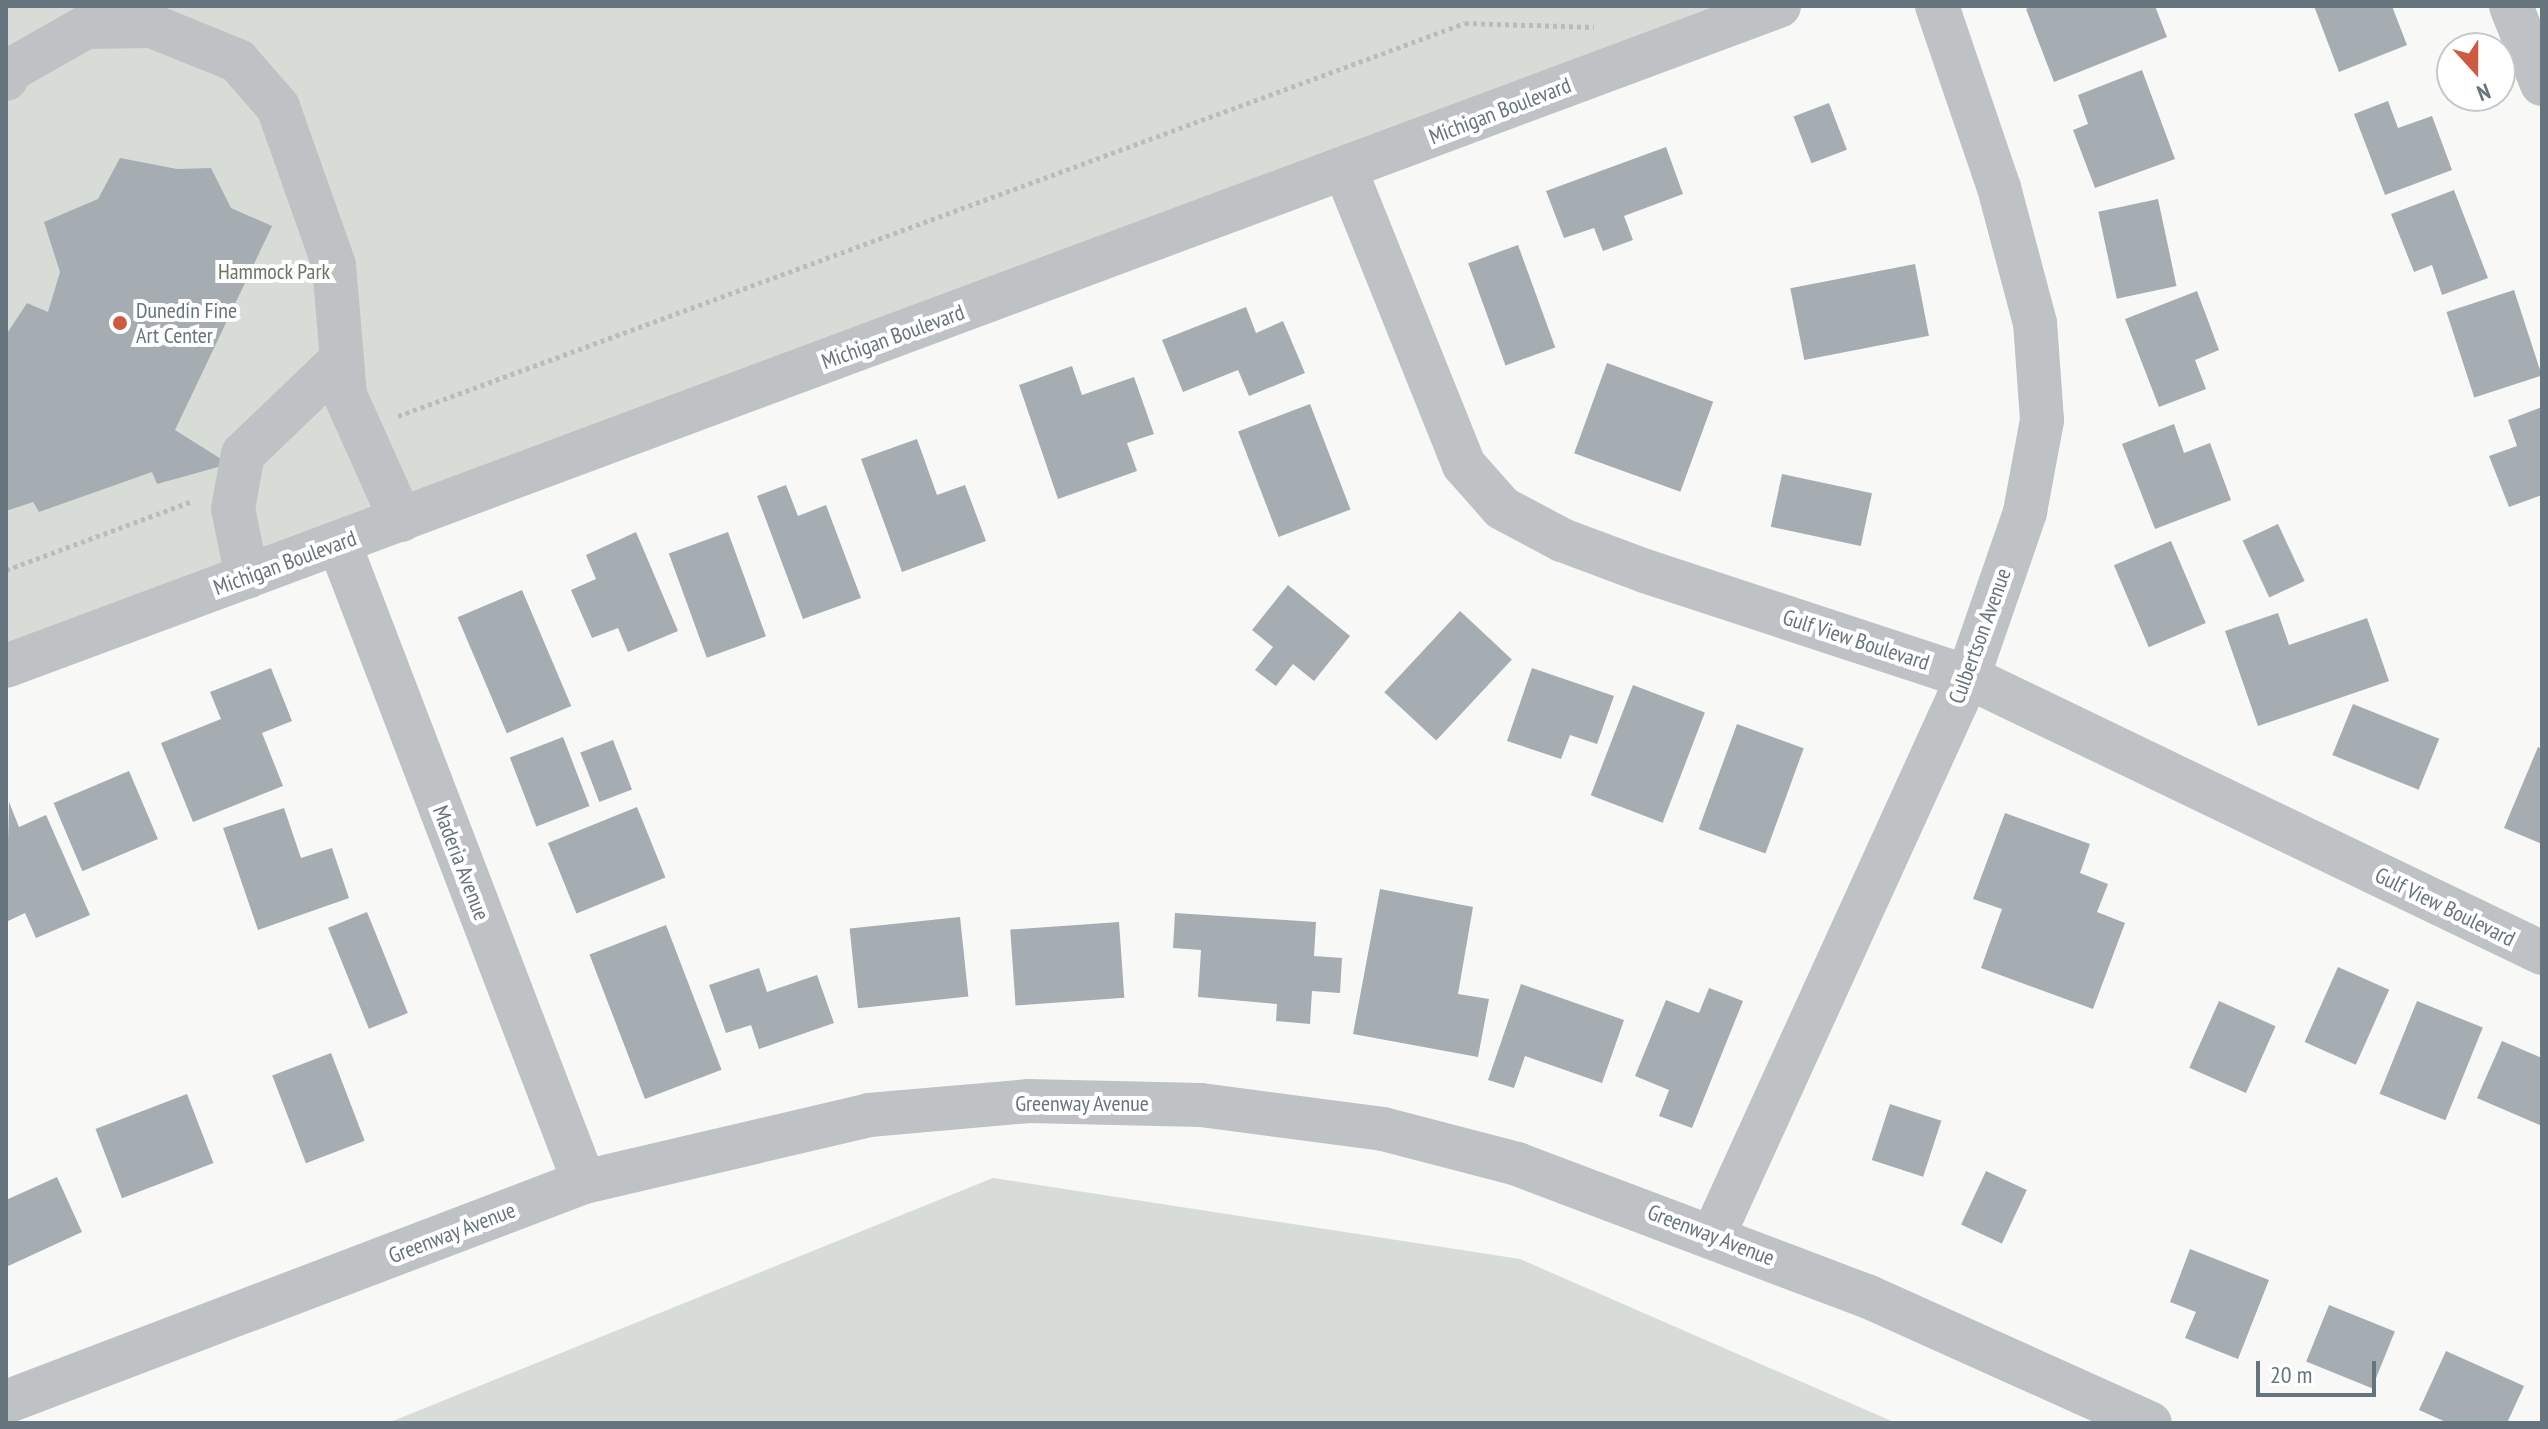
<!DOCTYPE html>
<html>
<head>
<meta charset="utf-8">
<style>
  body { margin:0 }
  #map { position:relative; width:2548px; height:1429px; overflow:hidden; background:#f8f8f6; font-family:"PT Sans Narrow",sans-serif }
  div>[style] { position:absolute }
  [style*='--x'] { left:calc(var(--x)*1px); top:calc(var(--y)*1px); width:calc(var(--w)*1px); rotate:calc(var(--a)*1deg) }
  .green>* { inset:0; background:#d8dcd6 }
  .building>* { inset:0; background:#a6adb2; transform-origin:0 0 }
  .path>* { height:5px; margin-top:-2.5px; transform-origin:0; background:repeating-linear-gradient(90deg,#b8bcbe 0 4px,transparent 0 8px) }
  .minor>* { height:44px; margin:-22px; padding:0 22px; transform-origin:22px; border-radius:22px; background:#bec2c5 }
  .dots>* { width:22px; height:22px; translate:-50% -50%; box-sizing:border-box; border:4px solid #fff; border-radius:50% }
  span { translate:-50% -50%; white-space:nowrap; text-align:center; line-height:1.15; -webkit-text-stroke:8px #fff; paint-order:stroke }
  .street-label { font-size:22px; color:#66757d }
  .park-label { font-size:22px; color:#697665 }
  .poi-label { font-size:22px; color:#66757d }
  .left { translate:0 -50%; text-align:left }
  .frame { position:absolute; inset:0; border:8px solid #66757d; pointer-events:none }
  .north { position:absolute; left:2436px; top:32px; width:80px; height:80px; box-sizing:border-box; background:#fff; border:2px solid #c2c8cb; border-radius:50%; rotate:159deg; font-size:22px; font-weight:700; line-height:32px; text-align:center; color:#66757d }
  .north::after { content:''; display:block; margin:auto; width:28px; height:36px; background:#cd5b42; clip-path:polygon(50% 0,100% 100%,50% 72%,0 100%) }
  .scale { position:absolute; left:2256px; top:1361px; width:120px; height:36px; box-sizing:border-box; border:4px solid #66757d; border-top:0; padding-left:10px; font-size:24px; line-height:28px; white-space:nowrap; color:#66757d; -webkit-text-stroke:6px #fff; paint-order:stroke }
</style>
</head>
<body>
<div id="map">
  <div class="green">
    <div style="clip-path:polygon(6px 6px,1738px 6px,6px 659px)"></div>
    <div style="clip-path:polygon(993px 1178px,1520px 1259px,1896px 1423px,388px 1423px)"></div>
  </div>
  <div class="building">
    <div style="clip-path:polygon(2033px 6px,2155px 6px,2167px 37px,2054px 82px,2026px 9px)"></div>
    <div style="clip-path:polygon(2314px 6px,2392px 6px,2407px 45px,2339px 72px)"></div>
    <div style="clip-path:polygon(2142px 70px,2175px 159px,2095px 188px,2073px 130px,2088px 124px,2078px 95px)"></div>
    <div style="clip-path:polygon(2388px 101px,2398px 128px,2432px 116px,2452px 170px,2385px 195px,2354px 114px)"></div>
    <div style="left:1829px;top:103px;width:50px;height:38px;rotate:69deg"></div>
    <div style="clip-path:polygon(1666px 147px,1683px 194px,1624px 216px,1633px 240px,1603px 251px,1594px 228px,1564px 238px,1546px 191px)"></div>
    <div style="clip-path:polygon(120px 158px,177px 169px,211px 168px,231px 208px,272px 226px,175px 430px,229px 464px,157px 484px,152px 472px,39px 512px,33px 502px,6px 511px,6px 335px,27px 303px,48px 312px,60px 272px,44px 222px,98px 199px)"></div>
    <div style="clip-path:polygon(2454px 190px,2488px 278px,2442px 295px,2432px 265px,2414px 272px,2391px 214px)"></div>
    <div style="left:2158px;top:199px;width:89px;height:61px;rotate:78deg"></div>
    <div style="left:1518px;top:245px;width:109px;height:53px;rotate:70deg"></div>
    <div style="left:1915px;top:264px;width:73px;height:127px;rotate:79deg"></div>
    <div style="left:2514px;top:290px;width:90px;height:71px;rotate:72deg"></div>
    <div style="clip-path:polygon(2197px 291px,2219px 350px,2195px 360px,2206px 389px,2159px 407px,2125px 319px)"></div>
    <div style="clip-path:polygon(1246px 307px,1256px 333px,1283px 321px,1305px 373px,1249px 396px,1238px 370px,1183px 392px,1162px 340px)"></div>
    <div style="left:1607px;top:363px;width:113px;height:96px;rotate:20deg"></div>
    <div style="clip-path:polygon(1072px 366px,1082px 395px,1134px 377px,1154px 434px,1127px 443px,1137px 471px,1058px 499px,1019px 385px)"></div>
    <div style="left:1310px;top:404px;width:113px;height:77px;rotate:69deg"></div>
    <div style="clip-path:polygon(2542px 407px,2542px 495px,2509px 507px,2489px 456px,2517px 446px,2508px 420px)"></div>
    <div style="clip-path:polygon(2174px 424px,2184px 453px,2210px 443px,2231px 500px,2155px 529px,2122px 444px)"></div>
    <div style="clip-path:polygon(917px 439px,937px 495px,965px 485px,986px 541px,902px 572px,861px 459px)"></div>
    <div style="left:1782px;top:474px;width:92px;height:54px;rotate:12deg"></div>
    <div style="clip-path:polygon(786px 485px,798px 516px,826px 505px,861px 598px,803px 619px,757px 496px)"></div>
    <div style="left:2278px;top:524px;width:63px;height:39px;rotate:65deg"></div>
    <div style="clip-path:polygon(636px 532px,678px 631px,628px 652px,618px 628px,592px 638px,571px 590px,596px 579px,586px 555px)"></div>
    <div style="left:728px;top:532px;width:111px;height:63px;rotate:70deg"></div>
    <div style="left:2171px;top:541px;width:89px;height:62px;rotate:67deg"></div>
    <div style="clip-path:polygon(1288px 585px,1350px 636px,1314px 681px,1293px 664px,1276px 686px,1255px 670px,1273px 647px,1252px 630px)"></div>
    <div style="left:522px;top:590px;width:126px;height:70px;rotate:67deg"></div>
    <div style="left:1460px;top:611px;width:71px;height:111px;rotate:43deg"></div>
    <div style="clip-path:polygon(2278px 613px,2289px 645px,2367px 618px,2389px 681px,2258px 726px,2225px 631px)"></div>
    <div style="clip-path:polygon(271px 668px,292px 721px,262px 733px,283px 786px,193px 822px,161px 743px,221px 719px,210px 692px)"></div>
    <div style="clip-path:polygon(1532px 668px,1614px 696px,1597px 744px,1570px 735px,1561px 759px,1507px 741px)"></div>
    <div style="left:1633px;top:685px;width:77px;height:118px;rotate:21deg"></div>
    <div style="left:2353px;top:704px;width:93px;height:55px;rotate:22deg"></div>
    <div style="left:1737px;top:724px;width:71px;height:112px;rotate:20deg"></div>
    <div style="left:563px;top:737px;width:74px;height:57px;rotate:69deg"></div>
    <div style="left:613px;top:740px;width:53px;height:35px;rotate:69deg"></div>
    <div style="clip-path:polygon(2538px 747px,2542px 749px,2542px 844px,2504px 828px)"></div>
    <div style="left:129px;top:771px;width:74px;height:82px;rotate:67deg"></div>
    <div style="clip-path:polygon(9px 802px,19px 827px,46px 815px,90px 915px,36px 938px,25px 913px,6px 922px)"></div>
    <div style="left:637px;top:807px;width:76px;height:96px;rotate:68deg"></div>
    <div style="clip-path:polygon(284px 808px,301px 858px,332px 848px,349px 898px,258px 930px,223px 828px)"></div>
    <div style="clip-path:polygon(2005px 813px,2090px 844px,2080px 873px,2108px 884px,2097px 912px,2125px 923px,2093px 1009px,1981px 968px,2002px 909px,1973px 899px)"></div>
    <div style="clip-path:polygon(1380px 889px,1473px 907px,1458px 994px,1489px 999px,1478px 1057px,1353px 1034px)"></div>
    <div style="left:367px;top:912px;width:109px;height:42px;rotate:68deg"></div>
    <div style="clip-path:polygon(1175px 913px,1316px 922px,1314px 956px,1342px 958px,1340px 993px,1312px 991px,1310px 1024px,1276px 1021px,1277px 1004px,1198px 997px,1201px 950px,1173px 948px)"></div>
    <div style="left:960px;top:917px;width:80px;height:111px;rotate:84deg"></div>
    <div style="left:1119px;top:922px;width:76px;height:109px;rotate:86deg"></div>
    <div style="left:666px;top:925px;width:155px;height:82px;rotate:69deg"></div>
    <div style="left:2338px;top:967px;width:56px;height:82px;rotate:24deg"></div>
    <div style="clip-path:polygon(759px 968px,767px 992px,817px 975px,834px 1023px,759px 1049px,751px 1025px,726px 1033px,709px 985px)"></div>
    <div style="clip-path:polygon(1521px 984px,1624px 1020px,1602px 1083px,1525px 1056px,1514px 1088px,1488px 1080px)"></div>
    <div style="clip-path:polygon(1709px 988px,1743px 1001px,1692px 1128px,1659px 1116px,1669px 1090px,1635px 1076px,1666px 1000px,1699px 1013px)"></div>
    <div style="left:2219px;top:1001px;width:62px;height:73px;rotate:24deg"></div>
    <div style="left:2417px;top:1001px;width:71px;height:100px;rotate:22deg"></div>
    <div style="clip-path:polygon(2502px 1041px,2542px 1058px,2542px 1126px,2477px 1098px)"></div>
    <div style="left:331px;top:1053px;width:94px;height:63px;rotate:69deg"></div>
    <div style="left:187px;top:1094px;width:74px;height:98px;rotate:69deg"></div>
    <div style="left:1890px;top:1104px;width:54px;height:59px;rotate:18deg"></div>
    <div style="left:1986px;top:1171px;width:45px;height:59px;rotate:25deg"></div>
    <div style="clip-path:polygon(57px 1177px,82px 1232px,6px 1267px,6px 1200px)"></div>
    <div style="clip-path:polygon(2190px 1249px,2269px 1280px,2238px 1359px,2185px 1338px,2196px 1312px,2170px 1302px)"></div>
    <div style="left:2329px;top:1305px;width:71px;height:61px;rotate:22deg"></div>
    <div style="clip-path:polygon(2446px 1351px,2524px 1386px,2507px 1423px,2448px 1423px,2419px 1410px)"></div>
  </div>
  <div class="path">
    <div style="--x:398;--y:416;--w:1137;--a:-20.22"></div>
    <div style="--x:1465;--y:23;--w:129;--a:1.8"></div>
    <div style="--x:6;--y:570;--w:199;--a:-20.3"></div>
  </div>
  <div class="minor">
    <div style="--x:2511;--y:6;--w:84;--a:68.3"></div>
    <div style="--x:6;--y:79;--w:10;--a:-66"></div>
    <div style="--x:10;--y:70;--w:87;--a:-29.5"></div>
    <div style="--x:86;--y:27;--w:66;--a:-0.9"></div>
    <div style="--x:152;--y:26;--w:93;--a:22.1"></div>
    <div style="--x:238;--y:61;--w:61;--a:49"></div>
    <div style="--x:278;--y:107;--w:168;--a:70.5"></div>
    <div style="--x:334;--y:265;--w:130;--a:85.2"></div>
    <div style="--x:345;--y:395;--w:137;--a:65.9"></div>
    <div style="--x:1345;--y:169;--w:319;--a:68.1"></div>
    <div style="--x:1464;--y:465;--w:57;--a:48.5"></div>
    <div style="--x:1502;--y:508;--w:68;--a:28.1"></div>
    <div style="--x:1562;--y:540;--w:89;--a:20.5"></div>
    <div style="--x:1645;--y:571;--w:340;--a:18.2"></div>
    <div style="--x:1968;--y:677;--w:637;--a:25.68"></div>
    <div style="--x:339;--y:543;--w:684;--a:69.02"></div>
    <div style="--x:247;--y:577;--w:69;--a:-101.6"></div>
    <div style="--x:233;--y:509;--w:56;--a:-79.7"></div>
    <div style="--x:243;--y:454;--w:137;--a:-43.8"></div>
    <div style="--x:6;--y:666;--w:1892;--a:-20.42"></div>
    <div style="--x:1714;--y:1234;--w:612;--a:-65.49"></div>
    <div style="--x:1968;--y:677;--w:175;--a:-70.9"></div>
    <div style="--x:2025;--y:512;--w:94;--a:-79.5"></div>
    <div style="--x:2042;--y:420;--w:97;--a:-94.1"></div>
    <div style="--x:2035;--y:323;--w:140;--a:-104.9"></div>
    <div style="--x:1999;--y:188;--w:192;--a:-108.8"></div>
    <div style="--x:6;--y:1402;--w:618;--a:-20.84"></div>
    <div style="--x:584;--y:1182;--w:293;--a:-13.2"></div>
    <div style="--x:869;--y:1115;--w:160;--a:-5"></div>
    <div style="--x:1028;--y:1101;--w:173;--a:1.3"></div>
    <div style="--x:1201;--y:1105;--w:184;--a:7.5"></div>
    <div style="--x:1383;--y:1129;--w:138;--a:14.6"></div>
    <div style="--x:1517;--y:1164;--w:376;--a:20.7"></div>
    <div style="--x:1869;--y:1297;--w:308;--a:24.2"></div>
  </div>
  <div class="dots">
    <div style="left:120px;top:323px;background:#cd5b42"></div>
  </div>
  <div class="street-label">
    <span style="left:1500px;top:111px;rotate:-21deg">Michigan Boulevard</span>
    <span style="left:893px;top:337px;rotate:-20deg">Michigan Boulevard</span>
    <span style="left:285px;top:563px;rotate:-20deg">Michigan Boulevard</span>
    <span style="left:1980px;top:636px;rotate:-70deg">Culbertson Avenue</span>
    <span style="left:1856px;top:640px;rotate:18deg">Gulf View Boulevard</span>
    <span style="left:461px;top:863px;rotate:69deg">Maderia Avenue</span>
    <span style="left:2445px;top:907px;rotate:26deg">Gulf View Boulevard</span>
    <span style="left:1082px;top:1104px">Greenway Avenue</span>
    <span style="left:452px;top:1233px;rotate:-21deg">Greenway Avenue</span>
    <span style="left:1711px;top:1235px;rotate:21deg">Greenway Avenue</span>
  </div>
  <div class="park-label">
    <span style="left:274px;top:272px">Hammock Park</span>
  </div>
  <div class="poi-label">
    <span class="left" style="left:136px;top:323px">Dunedin Fine<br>Art Center</span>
  </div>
  <div class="frame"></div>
  <div class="north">N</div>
  <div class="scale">20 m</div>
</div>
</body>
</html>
